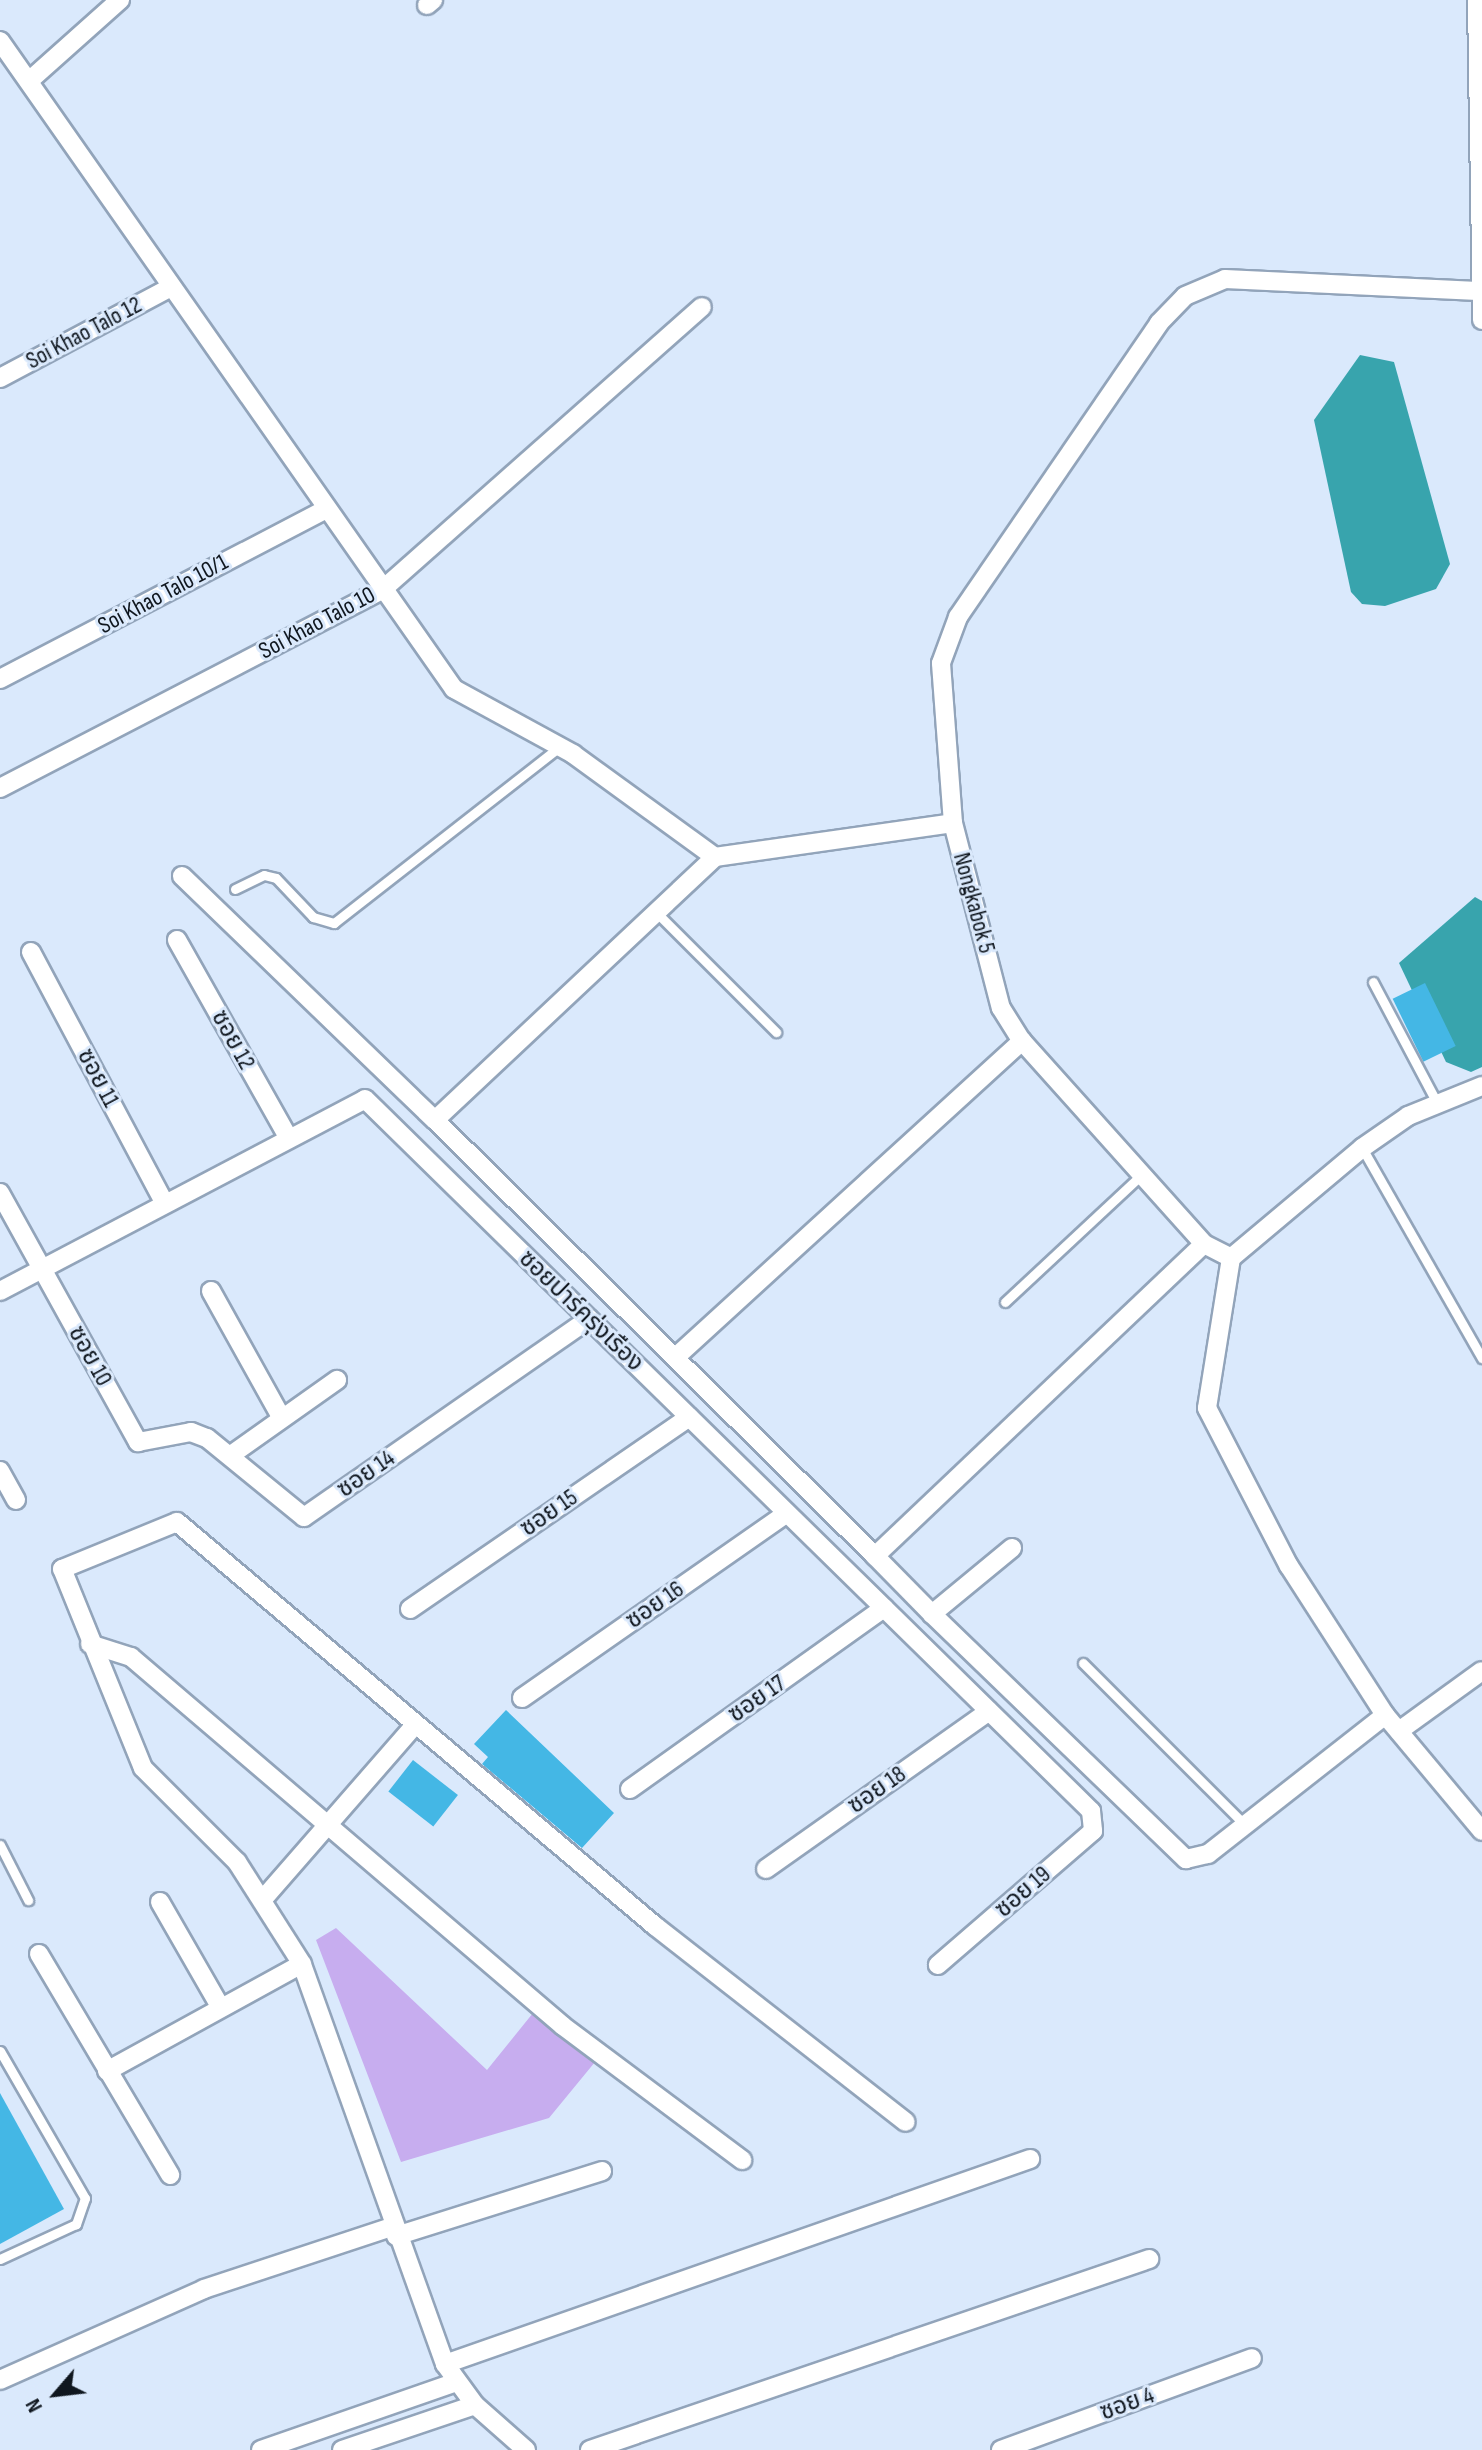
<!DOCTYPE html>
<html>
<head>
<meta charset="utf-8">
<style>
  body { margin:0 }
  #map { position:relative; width:1482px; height:2450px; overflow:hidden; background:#dae9fc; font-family:"Sofia Sans Condensed","Noto Sans Thai",sans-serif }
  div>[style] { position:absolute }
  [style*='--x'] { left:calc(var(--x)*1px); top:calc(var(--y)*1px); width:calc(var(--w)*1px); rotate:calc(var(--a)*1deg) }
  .green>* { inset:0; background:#c7adef }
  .water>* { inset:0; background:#38a4ad }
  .building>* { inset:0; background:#44b7e5; transform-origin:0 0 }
  .roads { filter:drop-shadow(2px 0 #92a4ba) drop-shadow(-2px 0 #92a4ba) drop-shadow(0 2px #92a4ba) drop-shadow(0 -2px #92a4ba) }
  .service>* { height:9px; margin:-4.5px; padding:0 4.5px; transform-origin:4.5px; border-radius:4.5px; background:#fff }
  .minor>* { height:18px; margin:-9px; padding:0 9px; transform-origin:9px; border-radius:9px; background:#fff }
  span { translate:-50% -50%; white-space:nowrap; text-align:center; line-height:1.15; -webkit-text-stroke:6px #dae9fc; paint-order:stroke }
  .street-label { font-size:24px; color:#10171f }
  .north { position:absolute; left:16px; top:2354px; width:80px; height:80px; -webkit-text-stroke:6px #dae9fc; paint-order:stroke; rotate:242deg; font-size:22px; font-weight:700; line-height:32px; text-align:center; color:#10171f }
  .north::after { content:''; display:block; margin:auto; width:28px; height:36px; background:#10171f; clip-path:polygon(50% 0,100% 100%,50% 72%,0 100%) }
</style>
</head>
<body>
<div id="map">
  <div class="green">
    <div style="clip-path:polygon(336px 1928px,487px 2070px,533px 2013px,595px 2062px,549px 2118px,401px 2162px,316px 1940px)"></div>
  </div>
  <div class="water">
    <div style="clip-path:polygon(1360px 355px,1394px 362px,1450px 564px,1436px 589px,1385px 606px,1362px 604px,1351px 592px,1314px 420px)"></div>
    <div style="clip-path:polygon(1475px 897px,1482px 901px,1482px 1067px,1471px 1072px,1446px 1062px,1399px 963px)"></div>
  </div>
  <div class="building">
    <div style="left:1425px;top:983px;width:70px;height:36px;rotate:64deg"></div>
    <div style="clip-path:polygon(506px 1710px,614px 1813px,582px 1848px,482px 1764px,488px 1757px,474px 1744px)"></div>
    <div style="left:413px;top:1760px;width:57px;height:40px;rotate:38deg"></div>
    <div style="clip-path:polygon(0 2093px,64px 2209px,0 2244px)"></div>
  </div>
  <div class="roads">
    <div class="service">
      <div style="--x:235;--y:889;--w:32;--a:-26"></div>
      <div style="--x:264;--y:875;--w:12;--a:14"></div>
      <div style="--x:276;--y:878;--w:54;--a:46.5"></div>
      <div style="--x:313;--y:917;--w:22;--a:16"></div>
      <div style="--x:334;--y:923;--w:284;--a:-38"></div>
      <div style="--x:656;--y:912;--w:170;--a:45"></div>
      <div style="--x:1373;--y:982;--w:139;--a:62.1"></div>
      <div style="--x:1362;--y:1148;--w:242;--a:60.3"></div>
      <div style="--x:1005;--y:1302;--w:185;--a:-43"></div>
      <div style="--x:1083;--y:1663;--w:229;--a:45"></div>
      <div style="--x:0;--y:1845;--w:62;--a:63"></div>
      <div style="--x:0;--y:2051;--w:170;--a:60"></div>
      <div style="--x:85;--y:2198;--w:28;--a:109"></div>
      <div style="--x:76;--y:2224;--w:84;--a:155.3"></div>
    </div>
    <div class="minor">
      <div style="--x:1477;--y:0;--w:320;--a:89.1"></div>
      <div style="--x:427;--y:5;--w:8;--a:-40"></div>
      <div style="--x:0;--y:41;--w:791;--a:54.98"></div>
      <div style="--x:454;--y:689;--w:136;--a:28.6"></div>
      <div style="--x:573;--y:754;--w:175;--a:36"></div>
      <div style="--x:715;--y:857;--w:240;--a:-8.1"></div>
      <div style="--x:953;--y:823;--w:191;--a:75.5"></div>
      <div style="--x:1001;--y:1008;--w:39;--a:58"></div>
      <div style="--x:1022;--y:1041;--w:273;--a:48.1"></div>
      <div style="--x:1204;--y:1244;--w:30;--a:27"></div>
      <div style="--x:29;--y:81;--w:122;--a:-41.7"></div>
      <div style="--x:0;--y:378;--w:191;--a:-28"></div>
      <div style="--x:0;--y:679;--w:368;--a:-27.5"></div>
      <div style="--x:0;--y:788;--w:430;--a:-27.4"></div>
      <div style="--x:382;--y:590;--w:427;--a:-41.5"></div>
      <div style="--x:953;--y:823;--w:160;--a:-94.3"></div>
      <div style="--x:941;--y:663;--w:49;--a:-69.7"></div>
      <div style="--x:958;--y:617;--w:356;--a:-55.6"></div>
      <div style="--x:1159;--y:323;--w:37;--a:-46"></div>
      <div style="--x:1185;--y:296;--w:43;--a:-23"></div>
      <div style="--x:1225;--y:279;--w:253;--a:2.7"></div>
      <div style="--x:182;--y:876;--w:351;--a:44"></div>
      <div style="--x:435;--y:1120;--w:384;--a:-43.2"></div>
      <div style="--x:177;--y:940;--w:228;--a:60.6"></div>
      <div style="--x:31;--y:952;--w:285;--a:62"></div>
      <div style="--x:435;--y:1120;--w:619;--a:44.74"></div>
      <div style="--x:0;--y:1193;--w:285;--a:61"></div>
      <div style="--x:138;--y:1442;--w:54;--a:-10.7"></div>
      <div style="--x:191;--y:1432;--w:17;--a:21"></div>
      <div style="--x:207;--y:1438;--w:125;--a:39.2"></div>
      <div style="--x:304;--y:1517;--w:347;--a:-34.8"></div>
      <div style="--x:1231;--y:1258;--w:152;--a:99.1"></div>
      <div style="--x:1207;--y:1408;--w:178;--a:62.6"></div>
      <div style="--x:1289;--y:1566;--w:177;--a:57.2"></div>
      <div style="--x:1385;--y:1715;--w:151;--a:50.1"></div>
      <div style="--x:1231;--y:1258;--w:171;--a:-40"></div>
      <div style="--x:1362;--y:1148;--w:56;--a:-34.8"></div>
      <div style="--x:1408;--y:1116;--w:80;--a:-22.1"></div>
      <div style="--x:0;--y:1291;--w:412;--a:-27.7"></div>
      <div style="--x:365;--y:1099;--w:1017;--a:44.44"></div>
      <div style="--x:1091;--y:1811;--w:20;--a:84"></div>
      <div style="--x:1093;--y:1831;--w:205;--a:139.2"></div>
      <div style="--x:211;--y:1291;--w:144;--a:60.9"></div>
      <div style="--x:678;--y:1355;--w:466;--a:-42.4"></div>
      <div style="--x:231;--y:1455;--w:130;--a:-35.3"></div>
      <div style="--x:0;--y:1471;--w:33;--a:61"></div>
      <div style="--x:1012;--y:1548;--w:104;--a:140.5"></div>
      <div style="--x:932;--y:1614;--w:353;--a:44"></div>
      <div style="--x:1186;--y:1859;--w:23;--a:-13"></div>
      <div style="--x:1208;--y:1854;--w:225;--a:-38.1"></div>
      <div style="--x:410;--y:1609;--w:339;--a:-34.5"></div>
      <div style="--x:932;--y:1614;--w:81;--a:-134.5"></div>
      <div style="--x:875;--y:1556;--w:453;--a:-43.5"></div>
      <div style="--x:90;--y:1644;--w:43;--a:17.6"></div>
      <div style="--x:131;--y:1657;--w:568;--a:40.5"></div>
      <div style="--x:563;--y:2026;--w:224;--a:36.8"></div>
      <div style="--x:522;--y:1698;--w:323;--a:-34.9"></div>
      <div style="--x:1399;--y:1731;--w:102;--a:-35.9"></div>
      <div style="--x:630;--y:1789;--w:312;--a:-35.5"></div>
      <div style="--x:766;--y:1869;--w:273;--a:-35.3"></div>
      <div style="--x:264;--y:1898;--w:228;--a:-48.9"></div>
      <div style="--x:160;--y:1902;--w:122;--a:60.1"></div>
      <div style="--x:39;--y:1954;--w:257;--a:59.3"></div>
      <div style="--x:107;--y:2071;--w:222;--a:-28.8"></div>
      <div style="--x:396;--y:2236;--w:216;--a:-17.5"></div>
      <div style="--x:445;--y:2364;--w:620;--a:-19.31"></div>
      <div style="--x:0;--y:2380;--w:223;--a:-24"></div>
      <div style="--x:204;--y:2289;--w:198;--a:-18.3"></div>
      <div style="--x:261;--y:2450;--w:207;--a:-19.2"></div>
      <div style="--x:342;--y:2450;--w:140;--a:-18.7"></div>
      <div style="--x:526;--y:2450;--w:68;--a:-138.6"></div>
      <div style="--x:475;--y:2405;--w:51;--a:-126.2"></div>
      <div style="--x:445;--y:2364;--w:425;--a:-109.7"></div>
      <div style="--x:302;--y:1964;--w:121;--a:-122.5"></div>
      <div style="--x:237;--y:1862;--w:133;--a:-135"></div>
      <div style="--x:143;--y:1768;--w:215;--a:-112.1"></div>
      <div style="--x:62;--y:1569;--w:124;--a:-22.2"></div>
      <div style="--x:177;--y:1522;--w:626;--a:40.2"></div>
      <div style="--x:655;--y:1926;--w:318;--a:38"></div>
      <div style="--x:590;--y:2450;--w:591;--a:-18.86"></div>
      <div style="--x:1001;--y:2450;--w:267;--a:-20.1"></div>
    </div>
  </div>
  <div class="street-label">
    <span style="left:84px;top:333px;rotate:-28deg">Soi Khao Talo 12</span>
    <span style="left:163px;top:594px;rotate:-28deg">Soi Khao Talo 10/1</span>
    <span style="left:317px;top:623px;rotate:-28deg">Soi Khao Talo 10</span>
    <span style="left:974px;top:903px;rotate:75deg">Nongkabok 5</span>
    <span style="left:233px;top:1040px;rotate:61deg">ซอย 12</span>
    <span style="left:98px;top:1078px;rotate:62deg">ซอย 11</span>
    <span style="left:581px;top:1311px;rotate:44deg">ซอยปาร์ครุ่งเรือง</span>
    <span style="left:90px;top:1356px;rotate:61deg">ซอย 10</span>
    <span style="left:366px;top:1474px;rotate:-35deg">ซอย 14</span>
    <span style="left:549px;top:1513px;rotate:-35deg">ซอย 15</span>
    <span style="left:655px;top:1605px;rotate:-35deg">ซอย 16</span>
    <span style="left:757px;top:1699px;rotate:-35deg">ซอย 17</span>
    <span style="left:877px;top:1790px;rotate:-35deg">ซอย 18</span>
    <span style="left:1023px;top:1892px;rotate:-41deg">ซอย 19</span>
    <span style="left:1127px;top:2404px;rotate:-20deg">ซอย 4</span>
  </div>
  <div class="north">N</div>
</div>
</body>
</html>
